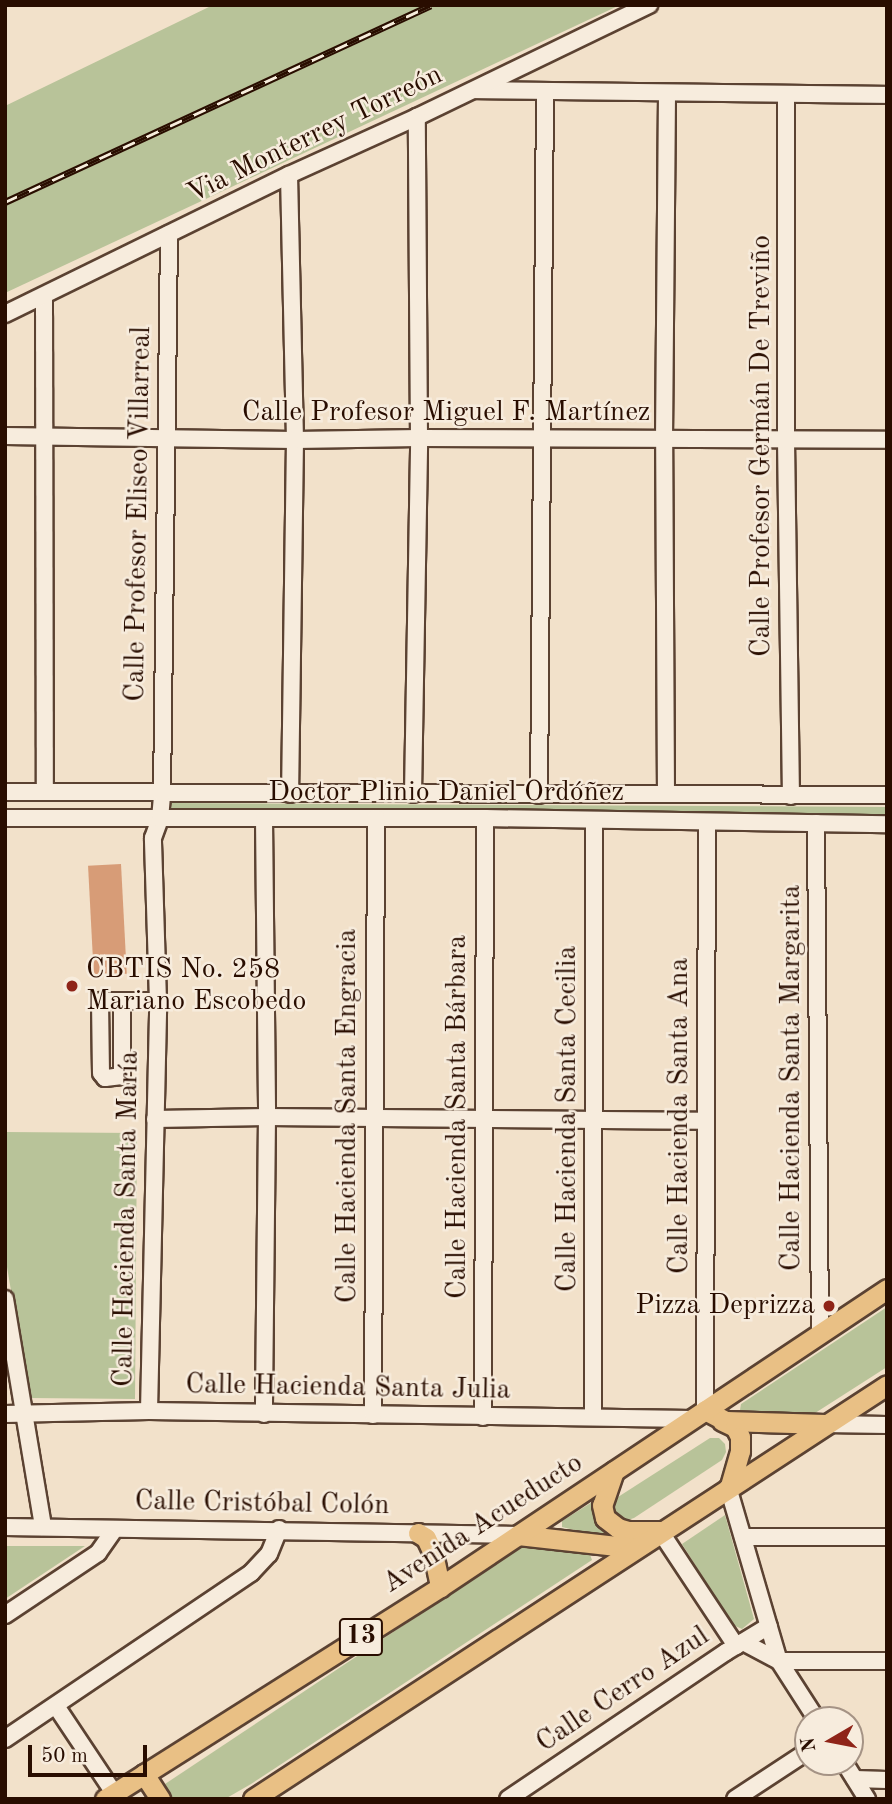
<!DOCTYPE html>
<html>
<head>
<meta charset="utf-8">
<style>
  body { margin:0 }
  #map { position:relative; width:892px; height:1804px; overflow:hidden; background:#f2e1ca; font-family:"Old Standard TT",serif }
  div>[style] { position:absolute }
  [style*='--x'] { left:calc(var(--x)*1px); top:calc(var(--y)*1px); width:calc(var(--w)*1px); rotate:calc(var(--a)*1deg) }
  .green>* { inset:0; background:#b8c399 }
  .building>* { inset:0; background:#d79c77; transform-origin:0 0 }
  .roads { filter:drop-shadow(2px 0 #5b4232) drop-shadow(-2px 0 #5b4232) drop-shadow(0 2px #5b4232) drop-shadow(0 -2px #5b4232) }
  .minor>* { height:16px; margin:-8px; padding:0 8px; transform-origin:8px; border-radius:8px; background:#f7ecdd }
  .major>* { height:19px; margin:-9.5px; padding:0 9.5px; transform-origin:9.5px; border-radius:9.5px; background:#e9c085 }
  .rail>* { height:7px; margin-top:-3.5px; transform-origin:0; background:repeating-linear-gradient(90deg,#f7ecdd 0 13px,#290d00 0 26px); box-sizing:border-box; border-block:2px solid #290d00 }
  .dots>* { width:19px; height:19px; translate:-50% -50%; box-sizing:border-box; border:4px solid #f7ecdd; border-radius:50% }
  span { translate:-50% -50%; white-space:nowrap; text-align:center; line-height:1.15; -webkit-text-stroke:5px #f7ecdd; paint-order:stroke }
  .shield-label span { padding:2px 5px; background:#f7ecdd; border:2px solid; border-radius:5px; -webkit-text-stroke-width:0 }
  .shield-label { font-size:26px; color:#290d00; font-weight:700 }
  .street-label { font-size:28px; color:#290d00 }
  .poi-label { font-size:28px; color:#290d00 }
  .left { translate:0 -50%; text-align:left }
  .right { translate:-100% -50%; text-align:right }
  .frame { position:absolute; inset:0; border:7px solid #290d00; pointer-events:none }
  .north { position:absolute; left:794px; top:1706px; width:70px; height:70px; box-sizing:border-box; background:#f7ecdd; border:2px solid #a59385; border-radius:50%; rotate:260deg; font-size:19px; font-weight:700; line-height:28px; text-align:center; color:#290d00 }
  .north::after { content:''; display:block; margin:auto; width:24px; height:32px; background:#8f2418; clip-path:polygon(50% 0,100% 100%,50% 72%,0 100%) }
  .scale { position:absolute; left:28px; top:1745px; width:119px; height:32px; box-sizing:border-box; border:4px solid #290d00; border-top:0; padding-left:9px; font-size:21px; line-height:24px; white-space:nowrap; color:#290d00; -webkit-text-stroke:5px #f7ecdd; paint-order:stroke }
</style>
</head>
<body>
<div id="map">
  <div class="green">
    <div style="clip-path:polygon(213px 5px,620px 5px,5px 293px,5px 106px)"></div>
    <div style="clip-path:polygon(168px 803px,887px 807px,887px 817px,167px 811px)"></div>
    <div style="clip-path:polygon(5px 1132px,137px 1133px,135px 1399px,29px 1398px,5px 1255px)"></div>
    <div style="clip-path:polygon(887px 1307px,887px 1367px,812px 1415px,740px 1410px,741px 1404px)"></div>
    <div style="clip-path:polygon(710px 1438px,719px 1438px,725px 1444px,726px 1452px,722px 1460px,634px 1518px,625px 1521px,618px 1518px,612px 1508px,618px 1497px)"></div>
    <div style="clip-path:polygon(597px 1499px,618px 1534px,615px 1540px,562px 1527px,562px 1521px)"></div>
    <div style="clip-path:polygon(725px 1515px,754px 1619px,742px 1629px,733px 1625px,682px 1544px)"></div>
    <div style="clip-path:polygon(527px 1543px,589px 1552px,592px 1560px,251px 1784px,225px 1799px,173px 1799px,165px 1784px)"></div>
    <div style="clip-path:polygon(5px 1546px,85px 1546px,5px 1599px)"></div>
  </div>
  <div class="building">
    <div style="left:121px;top:864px;width:110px;height:33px;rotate:87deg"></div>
  </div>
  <div class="roads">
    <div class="minor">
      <div style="--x:475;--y:90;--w:412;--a:0.7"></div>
      <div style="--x:786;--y:96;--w:344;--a:90"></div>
      <div style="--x:786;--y:440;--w:356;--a:89.2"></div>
      <div style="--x:289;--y:175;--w:265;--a:88.7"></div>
      <div style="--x:295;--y:440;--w:354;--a:90.8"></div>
      <div style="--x:44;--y:297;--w:495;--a:89.9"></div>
      <div style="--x:5;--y:314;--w:316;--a:-26.1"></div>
      <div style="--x:289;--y:175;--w:141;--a:-24.4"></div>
      <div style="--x:417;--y:117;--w:258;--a:-25.8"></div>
      <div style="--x:5;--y:436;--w:290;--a:0.8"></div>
      <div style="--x:295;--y:440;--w:124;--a:-0.9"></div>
      <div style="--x:419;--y:438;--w:468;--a:0.2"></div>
      <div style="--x:5;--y:792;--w:882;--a:0.19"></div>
      <div style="--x:413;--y:794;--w:356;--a:-89"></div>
      <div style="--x:419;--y:438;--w:321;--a:-90.4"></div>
      <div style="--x:666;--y:794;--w:355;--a:-90.3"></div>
      <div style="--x:664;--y:439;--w:345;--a:-89.5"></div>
      <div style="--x:539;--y:795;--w:704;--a:-89.51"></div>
      <div style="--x:5;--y:818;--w:480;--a:0"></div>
      <div style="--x:485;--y:818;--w:402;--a:0.9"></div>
      <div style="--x:264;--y:819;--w:298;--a:89.4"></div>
      <div style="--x:267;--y:1117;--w:297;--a:90.6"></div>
      <div style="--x:816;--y:823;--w:509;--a:89.55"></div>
      <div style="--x:122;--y:1001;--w:75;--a:90"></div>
      <div style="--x:122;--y:1076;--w:17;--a:173"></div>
      <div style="--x:105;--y:1078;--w:6;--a:-129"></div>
      <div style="--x:101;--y:1073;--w:69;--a:-90.8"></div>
      <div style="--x:100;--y:1004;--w:4;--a:-56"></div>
      <div style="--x:102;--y:1001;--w:56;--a:0"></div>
      <div style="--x:155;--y:1119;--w:112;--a:-1"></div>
      <div style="--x:267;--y:1117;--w:438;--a:0.5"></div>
      <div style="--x:5;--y:1299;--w:231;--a:80.5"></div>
      <div style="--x:705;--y:1410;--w:588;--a:-89.81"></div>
      <div style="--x:149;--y:1411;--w:410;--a:-88.7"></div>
      <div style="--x:158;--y:1001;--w:163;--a:-91.8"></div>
      <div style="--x:153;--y:838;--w:20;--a:-70"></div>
      <div style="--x:160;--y:819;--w:25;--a:-85"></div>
      <div style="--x:162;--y:794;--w:560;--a:-89.28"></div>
      <div style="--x:5;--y:1414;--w:144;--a:-1.2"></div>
      <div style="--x:149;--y:1411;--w:542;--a:0.85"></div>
      <div style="--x:373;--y:1415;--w:597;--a:-89.71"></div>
      <div style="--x:483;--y:1417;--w:599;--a:-89.81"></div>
      <div style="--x:593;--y:1417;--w:597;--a:-89.9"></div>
      <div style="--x:825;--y:1424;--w:62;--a:0.9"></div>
      <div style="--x:728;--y:1487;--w:181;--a:73.7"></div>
      <div style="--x:779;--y:1661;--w:70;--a:57.2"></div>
      <div style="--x:5;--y:1527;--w:513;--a:0.89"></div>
      <div style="--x:660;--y:1531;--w:138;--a:56.5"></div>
      <div style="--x:743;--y:1537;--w:144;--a:0"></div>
      <div style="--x:5;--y:1615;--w:112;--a:-33.7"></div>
      <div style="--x:98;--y:1553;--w:29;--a:-55"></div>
      <div style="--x:743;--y:1642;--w:41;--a:27.8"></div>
      <div style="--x:779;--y:1661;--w:108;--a:0"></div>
      <div style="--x:56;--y:1706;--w:105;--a:56.3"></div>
      <div style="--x:5;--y:1739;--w:297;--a:-34"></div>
      <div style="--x:251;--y:1573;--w:26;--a:-47"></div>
      <div style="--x:269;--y:1554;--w:27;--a:-68"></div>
      <div style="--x:844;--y:1762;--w:44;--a:58.1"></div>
      <div style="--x:855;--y:1779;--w:32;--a:2"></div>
      <div style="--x:508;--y:1799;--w:263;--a:-34"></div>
      <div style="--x:726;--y:1652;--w:50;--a:-31.2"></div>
      <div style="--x:735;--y:1799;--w:87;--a:-33.3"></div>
    </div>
    <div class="major">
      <div style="--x:705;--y:1410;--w:24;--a:28"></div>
      <div style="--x:726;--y:1421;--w:99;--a:1.7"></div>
      <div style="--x:722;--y:1421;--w:14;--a:25"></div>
      <div style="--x:735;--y:1427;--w:11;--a:63"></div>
      <div style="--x:740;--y:1437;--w:14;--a:90"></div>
      <div style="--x:740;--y:1451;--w:36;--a:106"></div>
      <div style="--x:614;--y:1471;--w:36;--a:109"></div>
      <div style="--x:602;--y:1505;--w:13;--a:77"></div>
      <div style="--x:605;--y:1518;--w:16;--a:38"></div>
      <div style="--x:618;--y:1528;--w:10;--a:17"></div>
      <div style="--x:628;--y:1531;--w:32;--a:0"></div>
      <div style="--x:418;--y:1533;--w:9;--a:32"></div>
      <div style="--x:426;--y:1538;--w:17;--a:65"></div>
      <div style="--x:433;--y:1553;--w:35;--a:78"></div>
      <div style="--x:518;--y:1535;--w:117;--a:6.4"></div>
      <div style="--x:144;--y:1774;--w:30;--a:57"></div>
      <div style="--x:105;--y:1799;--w:396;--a:-32.3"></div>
      <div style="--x:440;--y:1587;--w:537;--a:-33.69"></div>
      <div style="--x:253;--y:1799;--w:757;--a:-33.14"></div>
    </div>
  </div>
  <div class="rail">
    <div style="--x:5;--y:202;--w:469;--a:-24.8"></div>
  </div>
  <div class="dots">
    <div style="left:72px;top:986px;background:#8f2418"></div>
    <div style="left:829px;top:1306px;background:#8f2418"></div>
  </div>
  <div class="shield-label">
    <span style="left:361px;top:1637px">13</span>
  </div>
  <div class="street-label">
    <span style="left:315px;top:135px;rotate:-26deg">Via Monterrey Torreón</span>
    <span style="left:446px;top:413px">Calle Profesor Miguel F. Martínez</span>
    <span style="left:762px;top:446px;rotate:-90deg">Calle Profesor Germán De Treviño</span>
    <span style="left:139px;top:514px;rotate:-89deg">Calle Profesor Eliseo Villarreal</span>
    <span style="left:446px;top:793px">Doctor Plinio Daniel Ordóñez</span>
    <span style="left:792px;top:1078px;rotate:-90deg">Calle Hacienda Santa Margarita</span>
    <span style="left:348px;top:1116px;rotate:-90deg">Calle Hacienda Santa Engracia</span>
    <span style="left:680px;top:1116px;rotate:-90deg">Calle Hacienda Santa Ana</span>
    <span style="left:458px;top:1117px;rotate:-90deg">Calle Hacienda Santa Bárbara</span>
    <span style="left:568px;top:1119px;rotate:-90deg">Calle Hacienda Santa Cecilia</span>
    <span style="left:127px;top:1219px;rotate:-89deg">Calle Hacienda Santa María</span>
    <span style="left:348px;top:1388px;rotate:1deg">Calle Hacienda Santa Julia</span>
    <span style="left:262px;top:1504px;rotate:1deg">Calle Cristóbal Colón</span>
    <span style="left:483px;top:1524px;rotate:-33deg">Avenida Acueducto</span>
    <span style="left:623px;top:1690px;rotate:-34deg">Calle Cerro Azul</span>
  </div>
  <div class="poi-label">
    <span class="left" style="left:86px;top:986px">CBTIS No. 258<br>Mariano Escobedo</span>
    <span class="right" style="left:815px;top:1306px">Pizza Deprizza</span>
  </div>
  <div class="frame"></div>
  <div class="north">N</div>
  <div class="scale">50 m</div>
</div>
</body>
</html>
